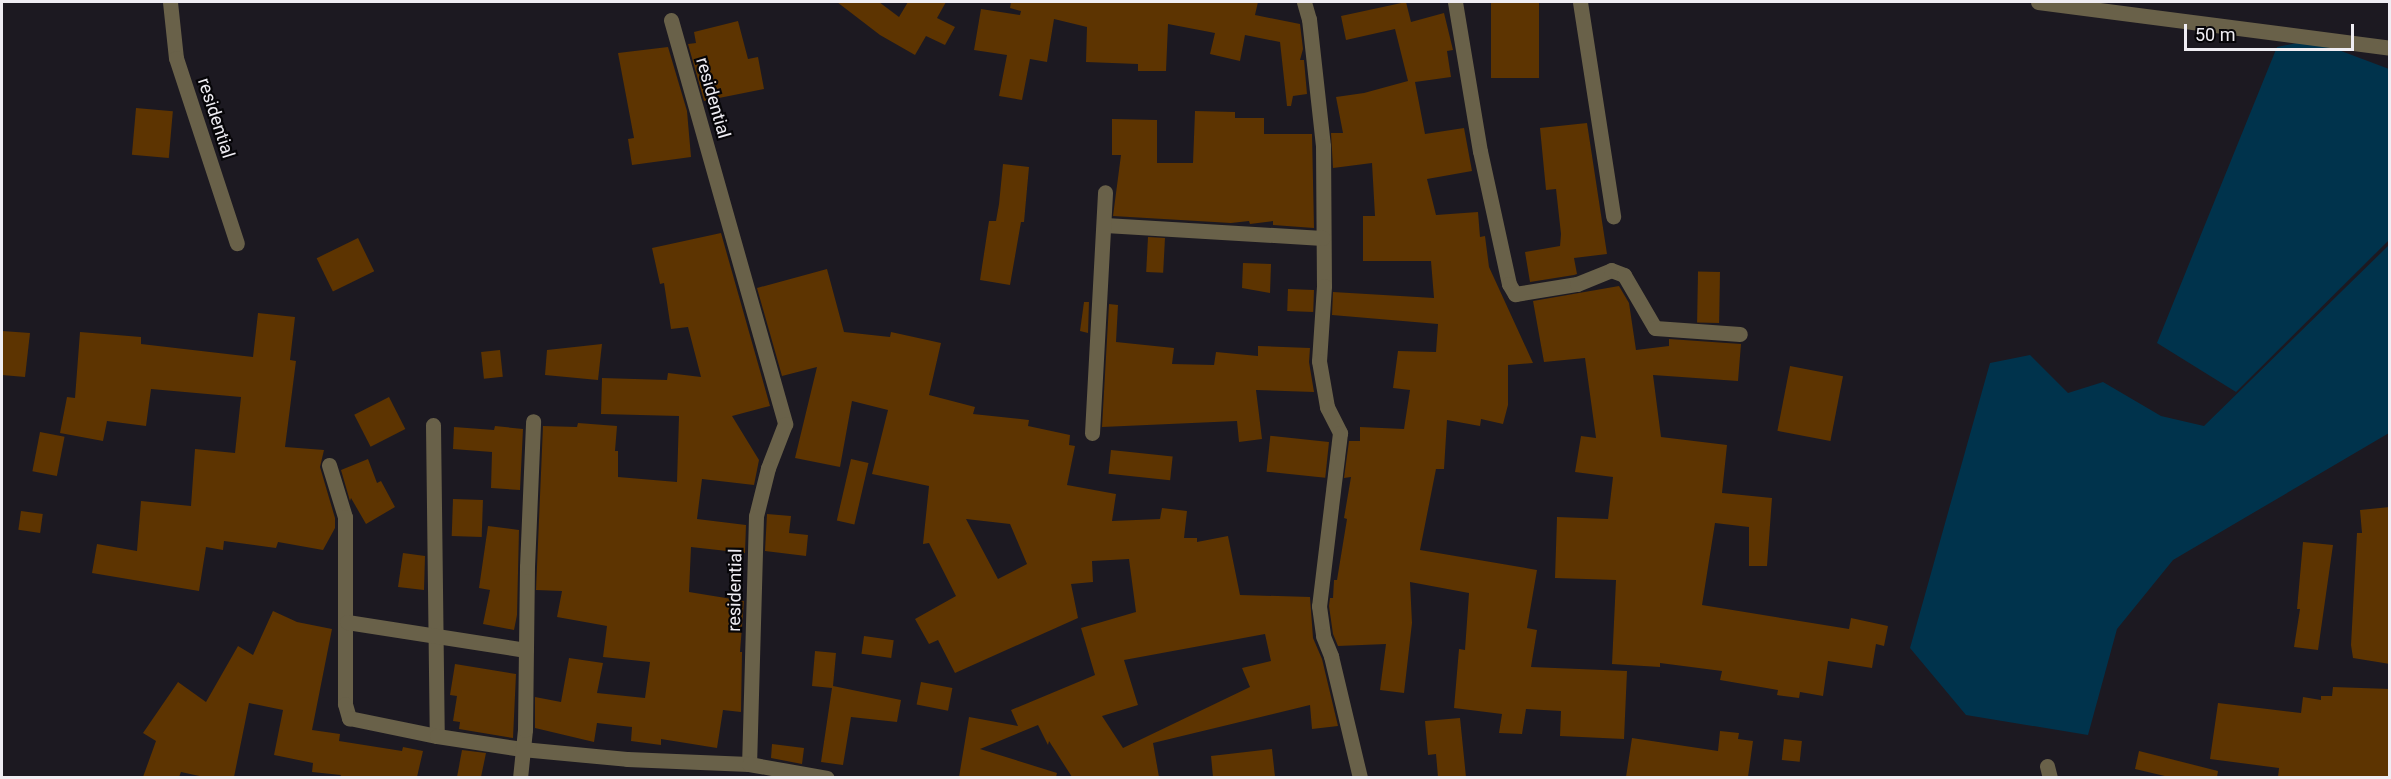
<!DOCTYPE html>
<html>
<head>
<meta charset="utf-8">
<style>
  body { margin:0 }
  #map { position:relative; width:2391px; height:779px; overflow:hidden; background:#1c1921; font-family:Roboto,sans-serif }
  div>[style] { position:absolute }
  [style*='--x'] { left:calc(var(--x)*1px); top:calc(var(--y)*1px); width:calc(var(--w)*1px); rotate:calc(var(--a)*1deg) }
  .water>* { inset:0; background:#00334c }
  .building>* { inset:0; background:#5d3401; transform-origin:0 0 }
  .minor>* { height:15px; margin:-7.5px; padding:0 7.5px; transform-origin:7.5px; border-radius:7.5px; background:#696149 }
  span { translate:-50% -50%; white-space:nowrap; text-align:center; line-height:1.15; -webkit-text-stroke:4.5px #060508; paint-order:stroke }
  .street-label { font-size:18px; color:#efedf3 }
  .frame { position:absolute; inset:0; border:3px solid #efedf3; pointer-events:none }
  .scale { position:absolute; left:2184px; top:24px; width:170px; height:27px; box-sizing:border-box; border:3px solid #efedf3; border-top:0; padding-left:8px; font-size:18px; line-height:21px; white-space:nowrap; color:#efedf3; -webkit-text-stroke:4px #060508; paint-order:stroke }
</style>
</head>
<body>
<div id="map">
  <div class="water">
    <div style="clip-path:polygon(2312px 40px,2389px 69px,2389px 240px,2236px 392px,2157px 343px,2277px 47px)"></div>
    <div style="clip-path:polygon(2389px 245px,2389px 433px,2173px 560px,2117px 629px,2088px 735px,1966px 715px,1910px 648px,1990px 363px,2030px 355px,2068px 393px,2103px 382px,2161px 416px,2204px 426px)"></div>
  </div>
  <div class="building">
    <div style="clip-path:polygon(837px 2px,879px 2px,899px 17px,908px 2px,946px 2px,937px 18px,955px 27px,945px 45px,926px 36px,915px 55px,880px 35px)"></div>
    <div style="clip-path:polygon(1011px 2px,1258px 2px,1255px 15px,1300px 24px,1303px 49px,1300px 60px,1304px 60px,1307px 94px,1293px 96px,1291px 106px,1287px 106px,1280px 42px,1245px 35px,1240px 61px,1210px 54px,1215px 33px,1168px 24px,1166px 71px,1138px 71px,1138px 64px,1086px 62px,1087px 27px,1054px 19px,1047px 62px,1030px 59px,1022px 100px,999px 96px,1007px 55px,974px 50px,981px 9px,1020px 15px,1021px 11px,1010px 8px)"></div>
    <div style="clip-path:polygon(1406px 2px,1411px 22px,1444px 13px,1453px 50px,1447px 51px,1451px 77px,1415px 82px,1425px 134px,1464px 128px,1472px 171px,1427px 179px,1436px 215px,1478px 212px,1480px 237px,1485px 236px,1489px 267px,1533px 363px,1508px 365px,1508px 405px,1503px 424px,1481px 419px,1480px 426px,1447px 420px,1444px 469px,1436px 469px,1420px 550px,1537px 570px,1527px 628px,1537px 630px,1531px 667px,1627px 671px,1624px 739px,1560px 736px,1561px 711px,1526px 709px,1522px 734px,1499px 733px,1502px 714px,1454px 708px,1459px 649px,1465px 650px,1469px 593px,1410px 582px,1412px 623px,1404px 693px,1380px 690px,1386px 644px,1338px 646px,1333px 634px,1329px 606px,1330px 598px,1333px 598px,1334px 580px,1337px 580px,1347px 519px,1344px 518px,1351px 477px,1344px 478px,1349px 441px,1360px 441px,1360px 427px,1404px 429px,1410px 390px,1393px 388px,1398px 351px,1436px 352px,1438px 324px,1332px 315px,1333px 292px,1434px 298px,1431px 261px,1363px 261px,1363px 216px,1375px 216px,1372px 163px,1333px 168px,1331px 133px,1343px 133px,1336px 97px,1364px 93px,1408px 81px,1395px 29px,1346px 40px,1341px 16px)"></div>
    <div style="left:1491px;top:2px;width:48px;height:76px"></div>
    <div style="clip-path:polygon(738px 21px,748px 59px,758px 57px,764px 89px,704px 101px,688px 44px,696px 43px,694px 32px)"></div>
    <div style="clip-path:polygon(668px 47px,687px 111px,691px 157px,632px 165px,628px 139px,634px 138px,618px 53px)"></div>
    <div style="left:136px;top:108px;width:37px;height:47px;rotate:5deg"></div>
    <div style="clip-path:polygon(1195px 111px,1235px 112px,1235px 118px,1264px 118px,1264px 134px,1312px 134px,1314px 228px,1273px 225px,1273px 221px,1250px 224px,1249px 221px,1231px 223px,1113px 216px,1121px 155px,1112px 155px,1112px 119px,1157px 120px,1157px 163px,1193px 163px)"></div>
    <div style="clip-path:polygon(1587px 123px,1607px 254px,1574px 258px,1577px 274px,1574px 275px,1530px 282px,1525px 252px,1560px 246px,1561px 234px,1556px 189px,1546px 190px,1540px 128px)"></div>
    <div style="clip-path:polygon(1003px 164px,1029px 167px,1024px 222px,1021px 222px,1010px 285px,980px 280px,989px 221px,996px 221px,999px 204px)"></div>
    <div style="clip-path:polygon(721px 233px,770px 406px,732px 416px,759px 460px,754px 485px,702px 479px,697px 519px,746px 525px,745px 553px,691px 547px,689px 592px,744px 601px,740px 652px,742px 652px,741px 712px,723px 710px,717px 748px,661px 739px,661px 745px,631px 741px,632px 727px,597px 723px,594px 742px,535px 728px,535px 697px,561px 702px,569px 658px,603px 663px,597px 693px,645px 698px,650px 662px,603px 657px,607px 626px,557px 617px,562px 591px,536px 590px,543px 426px,577px 427px,578px 423px,617px 426px,615px 451px,618px 451px,618px 477px,677px 482px,679px 416px,601px 414px,602px 378px,667px 380px,668px 373px,701px 377px,688px 327px,671px 329px,664px 283px,660px 284px,652px 248px)"></div>
    <div style="left:1148px;top:237px;width:17px;height:35px;rotate:3deg"></div>
    <div style="left:358px;top:238px;width:37px;height:46px;rotate:64deg"></div>
    <div style="clip-path:polygon(1243px 263px,1271px 264px,1270px 293px,1242px 288px)"></div>
    <div style="clip-path:polygon(evenodd,827px 269px,844px 332px,890px 337px,891px 332px,941px 343px,929px 395px,975px 407px,973px 414px,1029px 420px,1028px 426px,1070px 435px,1069px 445px,1075px 446px,1067px 485px,1116px 494px,1112px 521px,1160px 519px,1162px 508px,1187px 511px,1184px 538px,1197px 538px,1197px 542px,1228px 536px,1240px 595px,1310px 597px,1313px 638px,1322px 659px,1338px 726px,1312px 729px,1310px 705px,1153px 743px,1159px 777px,1072px 777px,1049px 741px,1048px 745px,1038px 725px,980px 749px,1057px 773px,1056px 777px,959px 777px,969px 717px,1018px 726px,1011px 710px,1095px 675px,1081px 628px,1136px 612px,1129px 559px,1092px 561px,1093px 582px,1071px 584px,1078px 618px,955px 673px,938px 640px,929px 644px,915px 619px,956px 596px,929px 543px,923px 544px,929px 486px,872px 474px,888px 410px,852px 401px,840px 467px,795px 458px,817px 367px,782px 376px,757px 288px,827px 269px,966px 519px,1010px 524px,1027px 564px,998px 579px,966px 519px,827px 269px,1265px 634px,1271px 661px,1242px 668px,1250px 687px,1123px 748px,1102px 716px,1138px 705px,1124px 660px,1265px 634px)"></div>
    <div style="left:1720px;top:272px;width:51px;height:22px;rotate:91deg"></div>
    <div style="clip-path:polygon(1619px 286px,1629px 303px,1636px 350px,1669px 346px,1669px 339px,1741px 344px,1738px 381px,1653px 375px,1661px 437px,1727px 445px,1722px 493px,1772px 498px,1767px 566px,1749px 566px,1749px 527px,1715px 523px,1702px 605px,1849px 629px,1851px 618px,1888px 626px,1884px 646px,1876px 644px,1872px 668px,1828px 661px,1823px 696px,1800px 692px,1799px 698px,1777px 695px,1778px 690px,1720px 680px,1722px 671px,1660px 663px,1660px 667px,1612px 664px,1616px 580px,1555px 578px,1557px 517px,1608px 519px,1613px 477px,1575px 472px,1581px 436px,1596px 438px,1585px 358px,1544px 362px,1533px 301px)"></div>
    <div style="left:1288px;top:289px;width:26px;height:22px;rotate:2deg"></div>
    <div style="clip-path:polygon(1084px 302px,1089px 302px,1088px 333px,1080px 331px)"></div>
    <div style="clip-path:polygon(1109px 304px,1118px 305px,1116px 342px,1174px 348px,1172px 364px,1214px 365px,1216px 352px,1258px 356px,1258px 346px,1310px 348px,1309px 362px,1314px 392px,1256px 390px,1262px 439px,1239px 442px,1237px 421px,1102px 427px)"></div>
    <div style="clip-path:polygon(258px 313px,295px 317px,290px 360px,296px 361px,285px 447px,324px 450px,320px 467px,335px 518px,335px 528px,323px 550px,278px 542px,276px 548px,224px 541px,223px 550px,206px 547px,199px 591px,92px 573px,97px 544px,137px 551px,141px 501px,191px 506px,195px 449px,235px 453px,241px 397px,151px 389px,146px 426px,107px 421px,103px 441px,60px 433px,67px 397px,75px 398px,80px 332px,141px 337px,141px 344px,253px 357px)"></div>
    <div style="clip-path:polygon(2px 331px,30px 333px,25px 377px,2px 375px)"></div>
    <div style="clip-path:polygon(602px 344px,598px 380px,545px 375px,547px 350px)"></div>
    <div style="left:500px;top:350px;width:27px;height:19px;rotate:84deg"></div>
    <div style="left:1790px;top:366px;width:54px;height:66px;rotate:11deg"></div>
    <div style="left:389px;top:397px;width:36px;height:39px;rotate:63deg"></div>
    <div style="clip-path:polygon(495px 426px,523px 429px,520px 490px,491px 488px,492px 452px,453px 449px,454px 427px,494px 430px)"></div>
    <div style="left:40px;top:432px;width:25px;height:40px;rotate:11deg"></div>
    <div style="left:1329px;top:442px;width:36px;height:59px;rotate:96deg"></div>
    <div style="left:1111px;top:450px;width:62px;height:24px;rotate:6deg"></div>
    <div style="clip-path:polygon(368px 459px,377px 483px,381px 481px,395px 507px,366px 524px,351px 498px,350px 501px,341px 470px)"></div>
    <div style="left:851px;top:459px;width:18px;height:63px;rotate:13deg"></div>
    <div style="left:453px;top:499px;width:30px;height:37px;rotate:2deg"></div>
    <div style="clip-path:polygon(2390px 507px,2390px 664px,2353px 658px,2351px 645px,2357px 533px,2362px 533px,2360px 510px)"></div>
    <div style="left:21px;top:511px;width:22px;height:19px;rotate:8deg"></div>
    <div style="clip-path:polygon(767px 514px,791px 516px,789px 533px,808px 535px,806px 556px,765px 551px)"></div>
    <div style="clip-path:polygon(488px 526px,519px 530px,517px 615px,514px 630px,483px 624px,490px 590px,479px 588px)"></div>
    <div style="clip-path:polygon(2303px 542px,2333px 545px,2318px 650px,2294px 647px,2300px 609px,2297px 609px)"></div>
    <div style="clip-path:polygon(403px 553px,425px 556px,424px 590px,398px 587px)"></div>
    <div style="clip-path:polygon(273px 611px,297px 622px,332px 629px,312px 730px,340px 734px,339px 741px,402px 751px,403px 747px,423px 751px,417px 777px,340px 777px,341px 775px,312px 772px,313px 763px,274px 755px,283px 710px,249px 703px,234px 777px,204px 777px,181px 772px,179px 777px,143px 777px,156px 741px,143px 733px,178px 682px,206px 702px,238px 646px,253px 655px)"></div>
    <div style="left:864px;top:636px;width:30px;height:18px;rotate:8deg"></div>
    <div style="clip-path:polygon(815px 651px,836px 653px,833px 686px,901px 700px,897px 722px,851px 717px,843px 765px,821px 762px,832px 688px,812px 686px)"></div>
    <div style="clip-path:polygon(455px 664px,516px 674px,513px 738px,459px 729px,460px 722px,453px 721px,457px 696px,450px 695px)"></div>
    <div style="left:921px;top:682px;width:32px;height:23px;rotate:11deg"></div>
    <div style="clip-path:polygon(2333px 687px,2390px 689px,2390px 777px,2278px 777px,2279px 768px,2210px 759px,2218px 703px,2301px 713px,2303px 697px,2321px 700px,2321px 696px,2332px 696px)"></div>
    <div style="clip-path:polygon(1460px 718px,1466px 777px,1438px 777px,1436px 754px,1428px 755px,1425px 721px)"></div>
    <div style="clip-path:polygon(1720px 731px,1739px 733px,1738px 739px,1753px 741px,1748px 777px,1626px 777px,1632px 738px,1718px 751px)"></div>
    <div style="left:1784px;top:739px;width:18px;height:21px;rotate:6deg"></div>
    <div style="clip-path:polygon(772px 744px,804px 748px,802px 764px,771px 758px)"></div>
    <div style="clip-path:polygon(1272px 749px,1275px 777px,1213px 777px,1211px 756px)"></div>
    <div style="clip-path:polygon(462px 750px,486px 753px,481px 777px,457px 777px)"></div>
    <div style="clip-path:polygon(2139px 751px,2218px 771px,2217px 777px,2169px 777px,2135px 769px)"></div>
  </div>
  <div class="minor">
    <div style="--x:170;--y:2;--w:56;--a:83.9"></div>
    <div style="--x:176;--y:58;--w:195;--a:71.8"></div>
    <div style="--x:1304;--y:2;--w:18;--a:74"></div>
    <div style="--x:1309;--y:19;--w:128;--a:83.7"></div>
    <div style="--x:1323;--y:146;--w:140;--a:89.6"></div>
    <div style="--x:1324;--y:286;--w:75;--a:93.8"></div>
    <div style="--x:1319;--y:361;--w:47;--a:80.1"></div>
    <div style="--x:1327;--y:407;--w:29;--a:63"></div>
    <div style="--x:1340;--y:433;--w:174;--a:96.9"></div>
    <div style="--x:1319;--y:606;--w:30;--a:82"></div>
    <div style="--x:1323;--y:636;--w:22;--a:68"></div>
    <div style="--x:1331;--y:656;--w:125;--a:76.6"></div>
    <div style="--x:1455;--y:2;--w:151;--a:80.5"></div>
    <div style="--x:1480;--y:151;--w:136;--a:77.7"></div>
    <div style="--x:1509;--y:284;--w:12;--a:59"></div>
    <div style="--x:1515;--y:294;--w:63;--a:-9.2"></div>
    <div style="--x:1577;--y:284;--w:37;--a:-22"></div>
    <div style="--x:1611;--y:270;--w:14;--a:21"></div>
    <div style="--x:1624;--y:275;--w:61;--a:59.7"></div>
    <div style="--x:1655;--y:328;--w:85;--a:4"></div>
    <div style="--x:1580;--y:2;--w:217;--a:81.2"></div>
    <div style="--x:2038;--y:2;--w:355;--a:7.4"></div>
    <div style="--x:671;--y:20;--w:420;--a:74.2"></div>
    <div style="--x:785;--y:424;--w:47;--a:111.1"></div>
    <div style="--x:768;--y:468;--w:49;--a:104"></div>
    <div style="--x:756;--y:516;--w:248;--a:91.6"></div>
    <div style="--x:1105;--y:225;--w:218;--a:3.4"></div>
    <div style="--x:433;--y:425;--w:311;--a:89.3"></div>
    <div style="--x:1092;--y:433;--w:241;--a:-86.9"></div>
    <div style="--x:329;--y:465;--w:54;--a:72.9"></div>
    <div style="--x:345;--y:517;--w:187;--a:90"></div>
    <div style="--x:345;--y:704;--w:15;--a:74"></div>
    <div style="--x:349;--y:718;--w:90;--a:11.6"></div>
    <div style="--x:437;--y:736;--w:86;--a:8.7"></div>
    <div style="--x:522;--y:749;--w:105;--a:5.4"></div>
    <div style="--x:627;--y:759;--w:122;--a:2.3"></div>
    <div style="--x:749;--y:764;--w:79;--a:10.2"></div>
    <div style="--x:347;--y:622;--w:181;--a:8.9"></div>
    <div style="--x:2047;--y:766;--w:12;--a:76"></div>
    <div style="--x:520;--y:778;--w:48;--a:-84.1"></div>
    <div style="--x:525;--y:730;--w:163;--a:-89.3"></div>
    <div style="--x:527;--y:567;--w:146;--a:-87.6"></div>
  </div>
  <div class="street-label">
    <span style="left:713px;top:98px;rotate:74deg">residential</span>
    <span style="left:216px;top:118px;rotate:72deg">residential</span>
    <span style="left:735px;top:590px;rotate:-89deg">residential</span>
  </div>
  <div class="frame"></div>
  <div class="scale">50 m</div>
</div>
</body>
</html>
